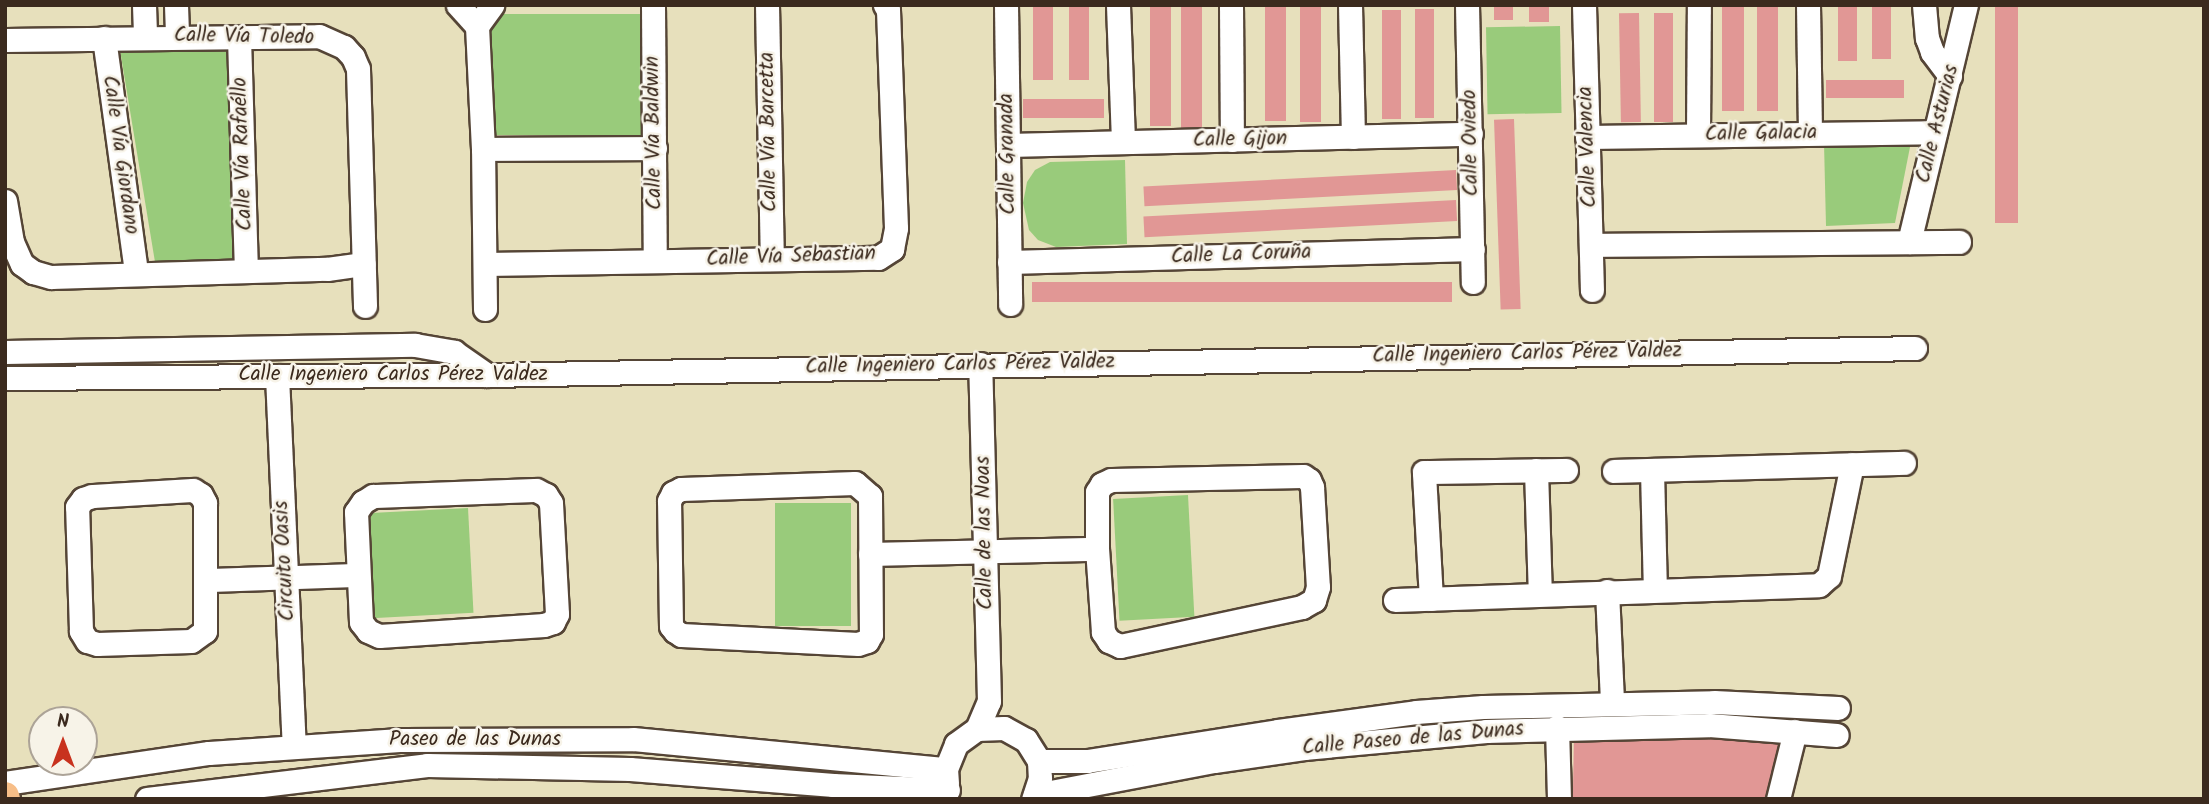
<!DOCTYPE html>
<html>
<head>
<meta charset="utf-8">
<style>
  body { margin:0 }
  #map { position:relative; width:2209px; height:804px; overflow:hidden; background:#e7e0bc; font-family:Kalam,sans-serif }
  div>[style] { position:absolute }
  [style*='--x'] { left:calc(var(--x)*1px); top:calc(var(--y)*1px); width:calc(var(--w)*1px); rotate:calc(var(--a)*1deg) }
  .green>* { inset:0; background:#99cb7b; transform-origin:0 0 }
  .building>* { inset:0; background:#e19795; transform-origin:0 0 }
  .roads { filter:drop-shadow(2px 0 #554536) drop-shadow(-2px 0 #554536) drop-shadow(0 2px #554536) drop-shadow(0 -2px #554536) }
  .minor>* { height:23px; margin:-11.5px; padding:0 11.5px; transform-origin:11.5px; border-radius:11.5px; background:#fff }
  .major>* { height:28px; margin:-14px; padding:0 14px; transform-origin:14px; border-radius:14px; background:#f7be88 }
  span { translate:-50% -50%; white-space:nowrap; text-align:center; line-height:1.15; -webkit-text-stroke:5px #f7f3e8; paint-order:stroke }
  .street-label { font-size:21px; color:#3b2a1e }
  .frame { position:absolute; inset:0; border:7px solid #3b2a1e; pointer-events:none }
  .north { position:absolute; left:28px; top:706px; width:70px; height:70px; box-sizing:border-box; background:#f7f3e8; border:2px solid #aca397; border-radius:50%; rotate:0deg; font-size:19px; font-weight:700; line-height:28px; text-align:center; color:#3b2a1e }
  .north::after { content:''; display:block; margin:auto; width:24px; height:32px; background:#c8321e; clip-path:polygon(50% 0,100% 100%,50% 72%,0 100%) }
</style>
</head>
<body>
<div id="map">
  <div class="green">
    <div style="left:642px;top:14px;width:121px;height:151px;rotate:90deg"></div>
    <div style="left:1560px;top:26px;width:87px;height:74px;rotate:89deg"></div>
    <div style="clip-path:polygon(234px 46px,239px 259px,155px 262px,120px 50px)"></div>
    <div style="clip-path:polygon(1911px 142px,1895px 223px,1826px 226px,1824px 143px)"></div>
    <div style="clip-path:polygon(1125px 160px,1127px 244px,1056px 247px,1038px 240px,1029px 230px,1023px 203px,1027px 182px,1035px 170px,1050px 162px)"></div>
    <div style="left:1188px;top:495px;width:122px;height:75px;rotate:87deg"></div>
    <div style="left:775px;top:503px;width:76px;height:123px"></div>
    <div style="left:468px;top:508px;width:105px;height:102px;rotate:87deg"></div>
  </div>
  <div class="building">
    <div style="left:1033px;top:5px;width:20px;height:75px"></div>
    <div style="left:1069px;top:5px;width:20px;height:75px"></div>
    <div style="left:1150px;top:5px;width:21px;height:121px"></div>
    <div style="left:1181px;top:5px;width:21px;height:123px"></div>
    <div style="left:1265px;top:5px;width:21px;height:116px"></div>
    <div style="left:1300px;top:5px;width:21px;height:117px"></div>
    <div style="left:1494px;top:5px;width:19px;height:15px"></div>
    <div style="left:1529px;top:5px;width:20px;height:17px"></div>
    <div style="left:1722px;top:5px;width:22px;height:106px"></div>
    <div style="left:1757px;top:5px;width:21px;height:106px"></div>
    <div style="left:1838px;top:5px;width:19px;height:56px"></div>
    <div style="left:1872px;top:5px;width:19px;height:54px"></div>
    <div style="left:1995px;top:5px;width:23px;height:218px"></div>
    <div style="left:1415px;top:9px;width:19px;height:109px"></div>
    <div style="left:1382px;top:10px;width:19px;height:109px"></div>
    <div style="left:1639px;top:13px;width:109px;height:20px;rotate:89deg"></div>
    <div style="left:1654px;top:13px;width:19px;height:109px"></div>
    <div style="left:1904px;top:80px;width:18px;height:78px;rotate:90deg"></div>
    <div style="left:1104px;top:99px;width:19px;height:81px;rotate:90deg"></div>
    <div style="left:1514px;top:119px;width:190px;height:20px;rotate:88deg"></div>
    <div style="left:1456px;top:170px;width:20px;height:313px;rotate:87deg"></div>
    <div style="left:1456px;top:200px;width:21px;height:313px;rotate:87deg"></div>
    <div style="left:1452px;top:282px;width:20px;height:420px;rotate:90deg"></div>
    <div style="left:1574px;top:732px;width:205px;height:67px;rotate:1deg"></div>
  </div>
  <div class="roads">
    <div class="minor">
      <div style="--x:144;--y:5;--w:32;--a:88"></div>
      <div style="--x:176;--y:5;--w:31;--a:88"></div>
      <div style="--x:458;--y:5;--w:28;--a:48"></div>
      <div style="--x:653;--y:5;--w:256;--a:89.6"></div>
      <div style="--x:767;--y:5;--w:254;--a:88.9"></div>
      <div style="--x:1006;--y:5;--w:299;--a:89.2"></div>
      <div style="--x:1118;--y:5;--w:137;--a:87.9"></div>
      <div style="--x:1231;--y:5;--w:135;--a:89.6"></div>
      <div style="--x:1350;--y:5;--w:132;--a:88.7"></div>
      <div style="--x:1467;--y:5;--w:277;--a:88.8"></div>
      <div style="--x:1584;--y:5;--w:285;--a:88.4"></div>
      <div style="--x:1808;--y:5;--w:128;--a:89.1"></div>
      <div style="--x:1924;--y:5;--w:33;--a:85"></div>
      <div style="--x:1927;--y:38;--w:15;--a:70"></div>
      <div style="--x:1932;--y:52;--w:30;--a:53"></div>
      <div style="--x:239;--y:37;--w:234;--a:88.3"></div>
      <div style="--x:104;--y:38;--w:237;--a:82.2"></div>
      <div style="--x:5;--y:40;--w:314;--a:-0.7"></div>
      <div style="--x:319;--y:36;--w:27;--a:24"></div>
      <div style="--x:344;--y:47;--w:13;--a:48"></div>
      <div style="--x:353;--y:57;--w:13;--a:67"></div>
      <div style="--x:358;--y:69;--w:237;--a:88.3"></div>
      <div style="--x:1698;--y:135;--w:130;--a:-89.6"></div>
      <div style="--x:1587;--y:137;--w:348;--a:-0.8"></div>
      <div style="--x:1008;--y:145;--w:463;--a:-1.4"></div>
      <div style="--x:483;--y:149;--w:172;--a:-0.3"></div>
      <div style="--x:5;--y:201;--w:42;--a:80.3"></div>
      <div style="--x:12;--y:242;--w:24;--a:66"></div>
      <div style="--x:22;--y:264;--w:14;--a:36"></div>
      <div style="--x:33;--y:272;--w:19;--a:16"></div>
      <div style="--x:51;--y:277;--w:276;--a:-1.7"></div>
      <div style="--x:327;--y:269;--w:37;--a:-8"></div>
      <div style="--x:1909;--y:242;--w:244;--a:-76.5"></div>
      <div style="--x:1591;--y:245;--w:368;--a:-0.5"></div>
      <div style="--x:1009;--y:262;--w:464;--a:-1.6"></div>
      <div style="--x:485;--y:264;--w:393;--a:-0.9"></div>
      <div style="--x:878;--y:258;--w:17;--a:-33"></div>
      <div style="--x:892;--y:249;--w:21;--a:-79"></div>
      <div style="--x:896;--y:228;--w:218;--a:-92.1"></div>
      <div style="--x:888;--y:10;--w:6;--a:-121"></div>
      <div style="--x:485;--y:309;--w:160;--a:-90.7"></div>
      <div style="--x:483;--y:149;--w:123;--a:-92.8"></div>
      <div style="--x:477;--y:26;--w:26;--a:-54"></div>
      <div style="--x:5;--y:352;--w:410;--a:-1"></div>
      <div style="--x:415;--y:345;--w:40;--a:10"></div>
      <div style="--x:454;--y:352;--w:40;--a:34.9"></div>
      <div style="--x:277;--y:376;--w:370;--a:87.4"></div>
      <div style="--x:5;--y:378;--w:482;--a:-0.4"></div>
      <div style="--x:487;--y:375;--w:1428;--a:-1.08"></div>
      <div style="--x:1536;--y:470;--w:124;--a:88.2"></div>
      <div style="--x:1652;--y:470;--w:120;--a:88.6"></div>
      <div style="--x:1614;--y:471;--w:290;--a:-1.6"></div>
      <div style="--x:1303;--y:476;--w:7;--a:34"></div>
      <div style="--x:1309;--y:480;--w:8;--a:67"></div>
      <div style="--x:1312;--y:487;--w:100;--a:86.6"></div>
      <div style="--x:1318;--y:587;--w:14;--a:107"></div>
      <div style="--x:1314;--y:600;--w:14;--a:150"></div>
      <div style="--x:1302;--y:607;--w:186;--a:167.9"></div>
      <div style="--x:1120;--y:646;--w:12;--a:-156"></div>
      <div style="--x:1109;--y:641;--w:11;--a:-124"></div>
      <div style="--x:1103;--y:632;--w:83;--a:-94.1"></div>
      <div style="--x:1097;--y:549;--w:57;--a:-90"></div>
      <div style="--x:1097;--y:492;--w:9;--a:-58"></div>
      <div style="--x:1102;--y:484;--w:10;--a:-24"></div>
      <div style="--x:1111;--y:480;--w:192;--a:-1.2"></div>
      <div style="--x:855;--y:483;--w:20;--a:41"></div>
      <div style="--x:870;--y:496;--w:138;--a:89.6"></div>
      <div style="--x:871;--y:634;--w:8;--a:120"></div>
      <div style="--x:867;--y:641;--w:9;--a:162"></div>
      <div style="--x:858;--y:644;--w:177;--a:-177.1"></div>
      <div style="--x:681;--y:635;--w:7;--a:-146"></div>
      <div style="--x:675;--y:631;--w:6;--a:-129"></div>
      <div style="--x:671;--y:626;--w:125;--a:-90.9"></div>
      <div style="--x:669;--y:501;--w:9;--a:-63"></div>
      <div style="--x:673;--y:493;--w:9;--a:-27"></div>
      <div style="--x:681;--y:489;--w:174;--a:-2"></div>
      <div style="--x:193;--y:490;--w:9;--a:32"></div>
      <div style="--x:201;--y:495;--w:9;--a:63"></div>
      <div style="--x:205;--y:503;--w:128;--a:90"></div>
      <div style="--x:205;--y:631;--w:17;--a:144"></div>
      <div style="--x:191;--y:641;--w:94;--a:178.2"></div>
      <div style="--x:97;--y:644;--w:10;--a:-163"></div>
      <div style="--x:87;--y:641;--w:12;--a:-121"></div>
      <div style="--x:81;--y:631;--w:124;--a:-91.8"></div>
      <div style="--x:77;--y:507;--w:10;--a:-53"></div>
      <div style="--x:83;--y:499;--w:9;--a:-18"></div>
      <div style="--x:92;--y:496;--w:101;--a:-3.4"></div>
      <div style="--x:536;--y:490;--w:11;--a:27"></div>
      <div style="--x:546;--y:495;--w:9;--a:58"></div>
      <div style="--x:551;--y:503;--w:111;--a:86.9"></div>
      <div style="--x:557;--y:614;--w:9;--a:117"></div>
      <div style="--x:553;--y:622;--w:9;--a:162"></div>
      <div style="--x:544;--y:625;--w:165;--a:176.2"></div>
      <div style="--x:379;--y:636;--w:12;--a:-156"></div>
      <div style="--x:368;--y:631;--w:11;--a:-128"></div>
      <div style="--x:361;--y:622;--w:110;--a:-92.6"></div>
      <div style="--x:356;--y:512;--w:12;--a:-55"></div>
      <div style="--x:363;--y:502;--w:12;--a:-31"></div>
      <div style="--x:373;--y:496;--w:163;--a:-2.1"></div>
      <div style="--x:870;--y:554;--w:227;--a:-1.3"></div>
      <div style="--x:207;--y:580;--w:151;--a:-1.9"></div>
      <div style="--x:1607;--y:591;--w:111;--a:87.4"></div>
      <div style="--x:1431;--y:599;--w:127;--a:-93.2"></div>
      <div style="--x:1424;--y:472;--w:142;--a:-0.8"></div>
      <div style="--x:1395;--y:600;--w:424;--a:-2"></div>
      <div style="--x:1819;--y:585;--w:13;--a:-42"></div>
      <div style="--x:1829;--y:576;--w:114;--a:-78.4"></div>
      <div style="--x:1557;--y:727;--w:72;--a:88.4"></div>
      <div style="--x:977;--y:729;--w:30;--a:-67"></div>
      <div style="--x:989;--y:701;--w:337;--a:-91.5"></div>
      <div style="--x:1039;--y:761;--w:48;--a:0"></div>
      <div style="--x:1087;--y:761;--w:193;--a:-8.9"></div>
      <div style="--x:1278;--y:731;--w:139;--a:-7.8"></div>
      <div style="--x:1416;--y:712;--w:67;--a:-4.3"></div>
      <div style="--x:1483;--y:707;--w:231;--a:-1.2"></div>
      <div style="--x:1714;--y:702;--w:124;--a:2.8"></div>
      <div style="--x:5;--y:783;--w:206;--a:-8.4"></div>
      <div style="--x:209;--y:753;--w:191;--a:-3.9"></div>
      <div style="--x:400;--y:740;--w:233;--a:-0.2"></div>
      <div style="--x:633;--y:739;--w:314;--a:5.5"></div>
      <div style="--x:947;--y:783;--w:14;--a:-94"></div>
      <div style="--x:946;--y:769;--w:27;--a:-68"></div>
      <div style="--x:956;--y:744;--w:26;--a:-36"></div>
      <div style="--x:977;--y:729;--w:27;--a:-2"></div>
      <div style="--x:1004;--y:728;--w:25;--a:29"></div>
      <div style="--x:1026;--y:740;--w:25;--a:58"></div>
      <div style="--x:1039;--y:761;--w:17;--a:87"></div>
      <div style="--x:1040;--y:778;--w:22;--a:108"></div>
      <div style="--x:1035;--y:795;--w:182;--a:-10.8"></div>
      <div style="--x:1214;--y:761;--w:91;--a:-8.2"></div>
      <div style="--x:1304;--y:748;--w:183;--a:-5.3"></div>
      <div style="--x:1486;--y:731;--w:223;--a:-1.5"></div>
      <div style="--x:1709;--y:725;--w:128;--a:4.5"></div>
      <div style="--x:147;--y:799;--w:282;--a:-6.9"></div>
      <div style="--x:427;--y:765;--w:203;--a:1.1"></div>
      <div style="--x:630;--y:769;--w:204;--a:4.5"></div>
      <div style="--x:833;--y:785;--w:115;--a:2.5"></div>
      <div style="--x:1778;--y:799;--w:70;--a:-76"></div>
    </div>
    <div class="major">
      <div style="--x:5;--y:796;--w:3;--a:72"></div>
    </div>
  </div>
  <div class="street-label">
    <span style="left:244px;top:37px;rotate:1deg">Calle Vía Toledo</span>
    <span style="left:1938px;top:124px;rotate:-76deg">Calle Asturias</span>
    <span style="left:769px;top:132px;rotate:-91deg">Calle Vía Barcetta</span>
    <span style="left:654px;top:133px;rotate:-91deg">Calle Vía Baldwin</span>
    <span style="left:1761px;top:134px;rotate:-1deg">Calle Galacia</span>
    <span style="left:1240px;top:140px;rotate:-1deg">Calle Gijon</span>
    <span style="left:1471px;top:143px;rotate:-91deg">Calle Oviedo</span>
    <span style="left:1588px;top:147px;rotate:-92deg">Calle Valencia</span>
    <span style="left:243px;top:154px;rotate:-92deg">Calle Vía Rafaéllo</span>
    <span style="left:1008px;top:154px;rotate:-91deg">Calle Granada</span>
    <span style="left:120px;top:155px;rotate:82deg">Calle Vía Giordano</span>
    <span style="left:1241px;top:255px;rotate:-2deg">Calle La Coruña</span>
    <span style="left:791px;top:257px;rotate:-2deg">Calle Vía Sebastian</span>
    <span style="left:1527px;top:354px;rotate:-1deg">Calle Ingeniero Carlos Pérez Valdez</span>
    <span style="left:960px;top:365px;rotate:-1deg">Calle Ingeniero Carlos Pérez Valdez</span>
    <span style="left:393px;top:375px">Calle Ingeniero Carlos Pérez Valdez</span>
    <span style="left:985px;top:533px;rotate:-91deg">Calle de las Noas</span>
    <span style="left:285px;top:561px;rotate:-93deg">Circuito Oasis</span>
    <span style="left:1413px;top:739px;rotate:-5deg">Calle Paseo de las Dunas</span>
    <span style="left:475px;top:740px">Paseo de las Dunas</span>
  </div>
  <div class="frame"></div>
  <div class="north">N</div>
</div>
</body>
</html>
